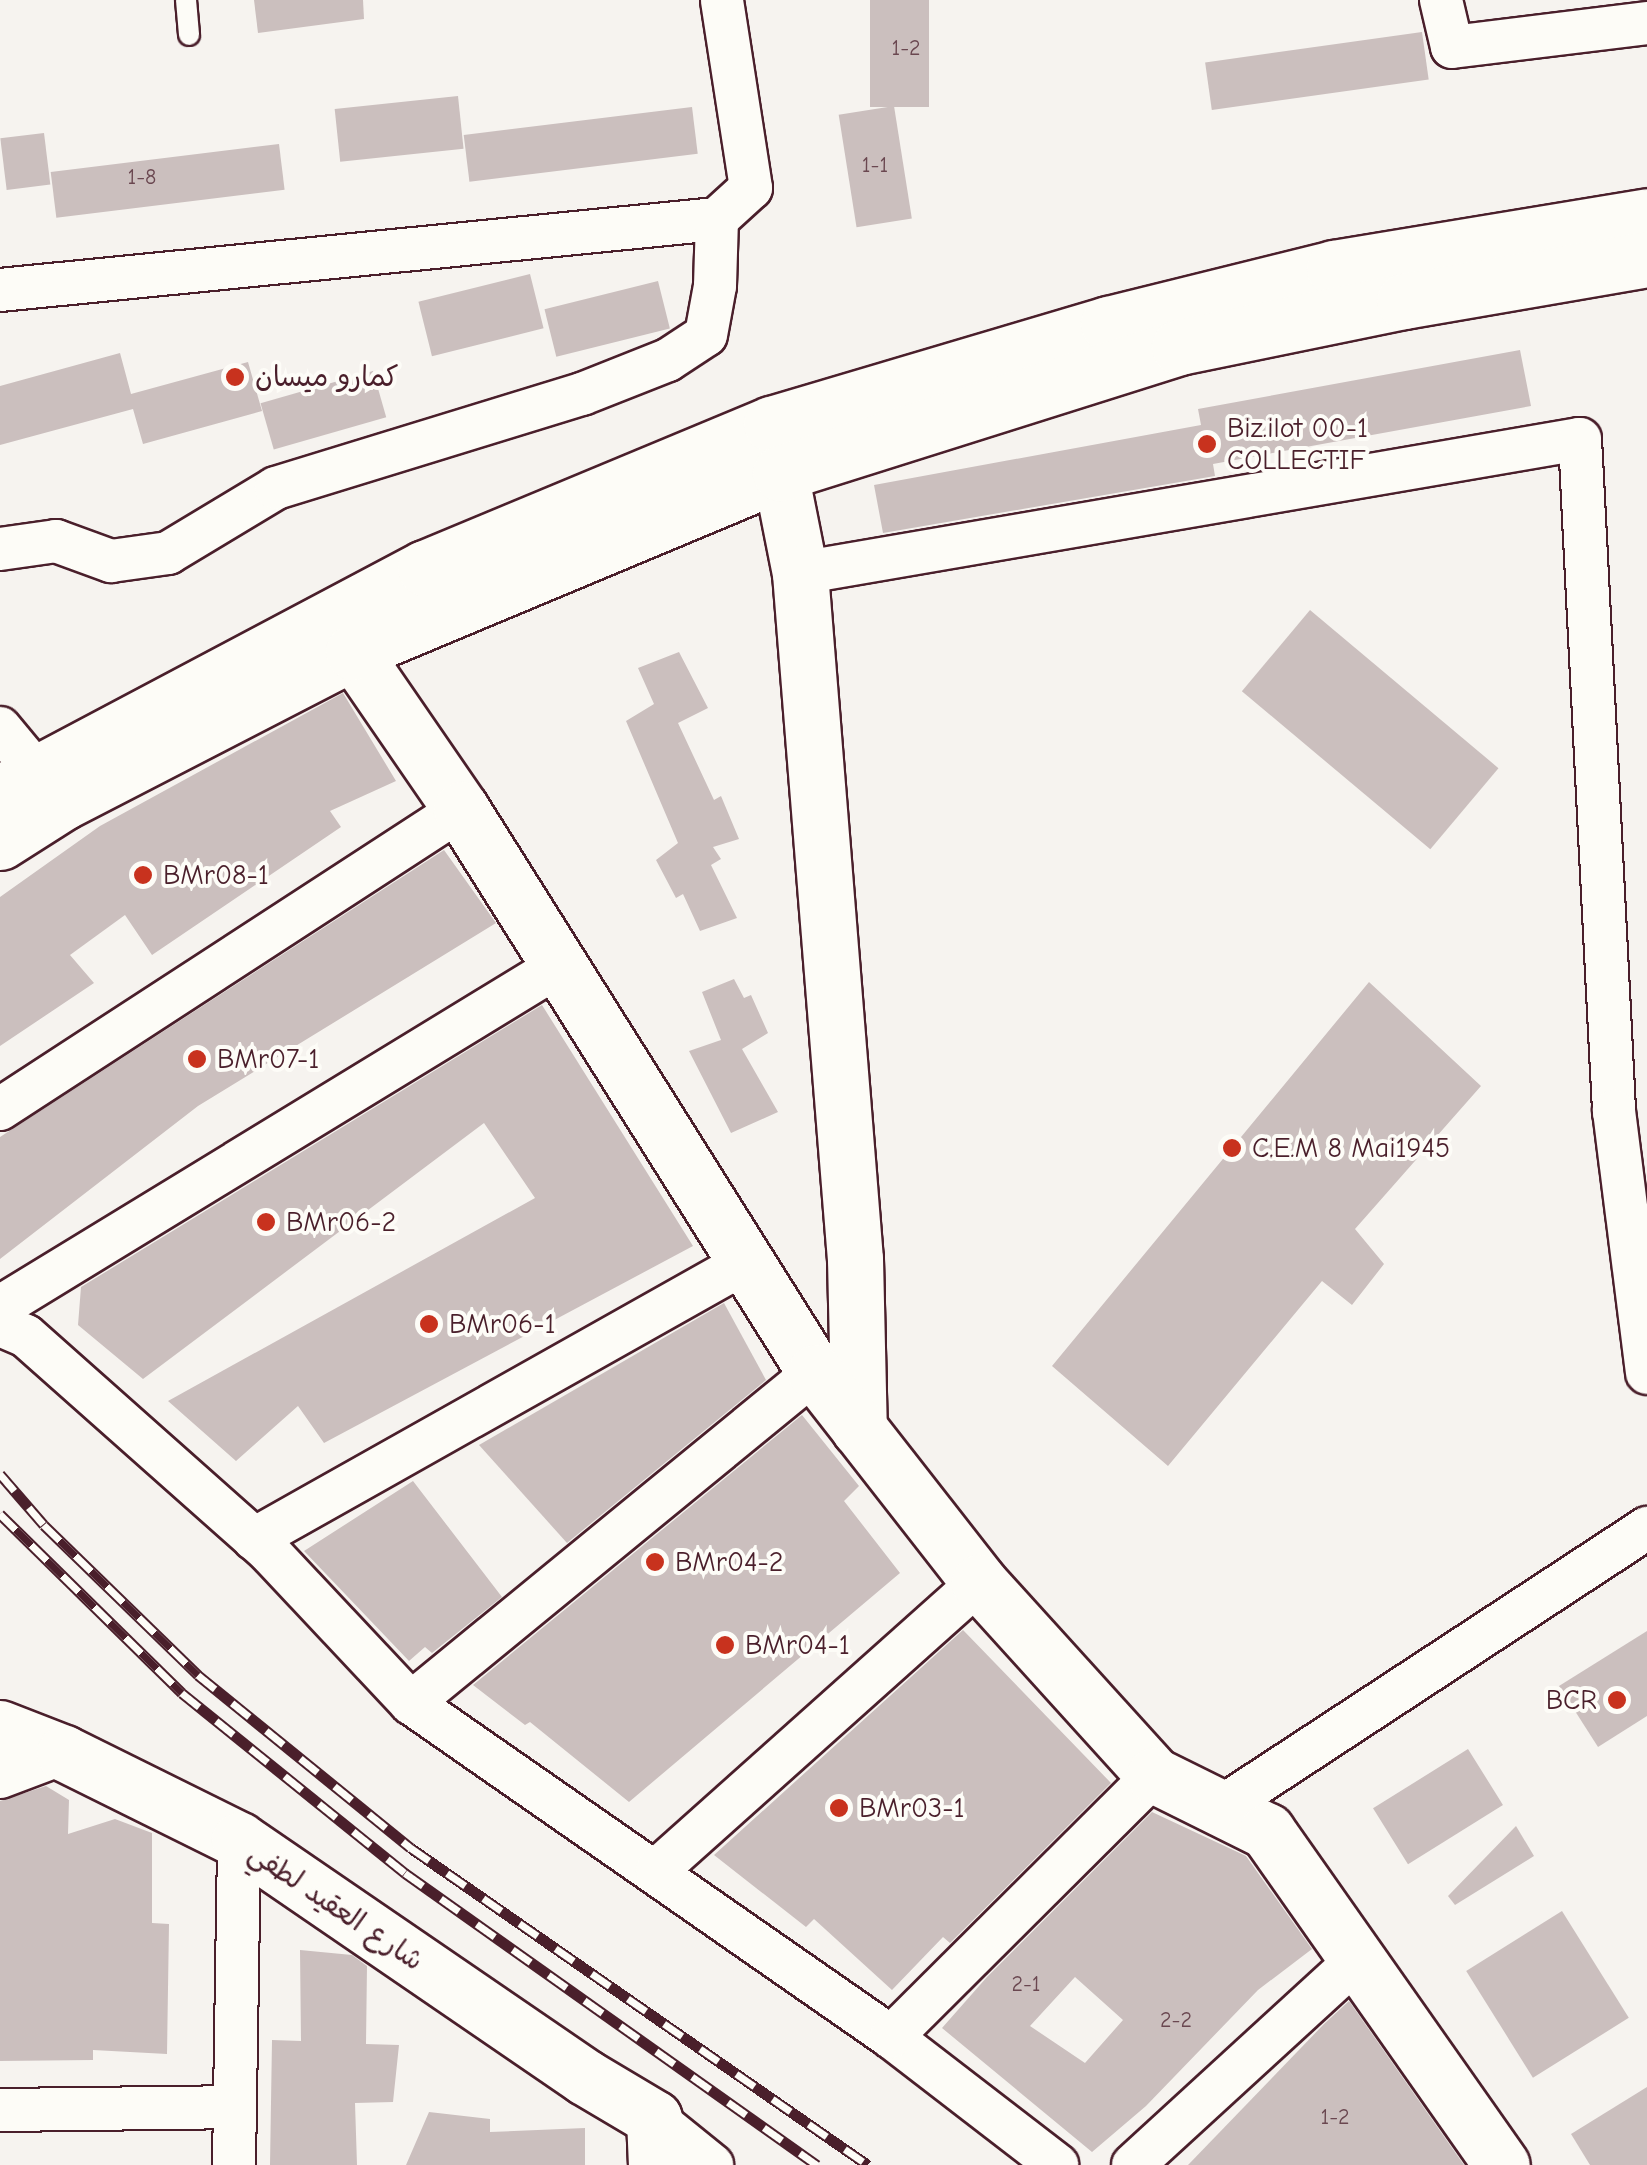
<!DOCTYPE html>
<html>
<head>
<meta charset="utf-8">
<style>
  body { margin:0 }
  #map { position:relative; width:1647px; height:2165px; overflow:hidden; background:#f6f3ef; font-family:"Comic Neue","Playpen Sans Arabic",sans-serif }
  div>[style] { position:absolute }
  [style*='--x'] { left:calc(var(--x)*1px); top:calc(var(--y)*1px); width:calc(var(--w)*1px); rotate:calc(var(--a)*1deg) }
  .building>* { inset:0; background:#cbbfbe; transform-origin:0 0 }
  .roads { filter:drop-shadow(2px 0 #4a1f2b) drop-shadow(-2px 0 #4a1f2b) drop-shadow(0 2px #4a1f2b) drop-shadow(0 -2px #4a1f2b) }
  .lane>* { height:20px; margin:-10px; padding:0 10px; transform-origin:10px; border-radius:10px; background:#fdfcf7 }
  .street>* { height:42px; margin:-21px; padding:0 21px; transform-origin:21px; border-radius:21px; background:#fdfcf7 }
  .secondary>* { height:55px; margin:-27.5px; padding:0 27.5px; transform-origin:27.5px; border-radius:27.5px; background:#fdfcf7 }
  .primary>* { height:55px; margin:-27.5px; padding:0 27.5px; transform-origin:27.5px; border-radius:27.5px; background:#fdfcf7 }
  .rail>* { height:11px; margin-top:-5.5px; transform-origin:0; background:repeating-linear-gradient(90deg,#fdfcf7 0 22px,#4a1f2b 0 44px); box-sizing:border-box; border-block:2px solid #4a1f2b }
  .dots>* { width:28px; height:28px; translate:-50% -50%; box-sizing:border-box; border:5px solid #fdfcf7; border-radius:50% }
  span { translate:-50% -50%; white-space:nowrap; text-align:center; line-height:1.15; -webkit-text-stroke:8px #fdfcf7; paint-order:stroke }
  .number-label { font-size:22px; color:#6a4750 }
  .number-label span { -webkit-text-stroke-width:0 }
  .poi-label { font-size:28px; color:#4a1f2b }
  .left { translate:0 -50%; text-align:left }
  .right { translate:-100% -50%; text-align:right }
  .street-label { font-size:28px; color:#4a1f2b }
</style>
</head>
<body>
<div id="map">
  <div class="building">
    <div style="clip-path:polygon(254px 0,363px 0,364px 19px,258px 33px)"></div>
    <div style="left:870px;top:0;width:59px;height:107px"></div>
    <div style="left:1422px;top:32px;width:48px;height:219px;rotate:82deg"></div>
    <div style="left:458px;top:96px;width:53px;height:124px;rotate:84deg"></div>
    <div style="left:894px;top:106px;width:114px;height:56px;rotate:81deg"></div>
    <div style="left:692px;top:107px;width:47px;height:230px;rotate:83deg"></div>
    <div style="left:44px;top:133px;width:52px;height:44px;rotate:83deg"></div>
    <div style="left:279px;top:144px;width:46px;height:230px;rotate:83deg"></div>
    <div style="left:530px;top:274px;width:56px;height:115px;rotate:76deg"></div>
    <div style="left:658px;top:281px;width:49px;height:117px;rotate:76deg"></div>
    <div style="clip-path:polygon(1520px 350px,1531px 406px,1213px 464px,1215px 476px,883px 533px,874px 485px,1201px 425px,1198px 409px)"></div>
    <div style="clip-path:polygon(120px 353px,131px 394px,248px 362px,262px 411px,143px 444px,133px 409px,0 445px,0 386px)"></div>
    <div style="left:373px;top:371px;width:48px;height:117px;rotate:74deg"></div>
    <div style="left:1310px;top:610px;width:246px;height:106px;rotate:40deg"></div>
    <div style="clip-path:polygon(679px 652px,708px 708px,678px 723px,714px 800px,721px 796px,739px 839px,713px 847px,721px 859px,711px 865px,737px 918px,700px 931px,683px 894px,676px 898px,656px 860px,678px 843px,626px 721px,654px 704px,638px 668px)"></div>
    <div style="clip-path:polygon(343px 693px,396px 781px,330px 811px,341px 827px,152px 955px,125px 915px,70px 955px,94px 983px,0 1046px,0 897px,100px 826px)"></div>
    <div style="clip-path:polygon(444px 850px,496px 923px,198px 1106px,0 1259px,0 1137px)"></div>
    <div style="clip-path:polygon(734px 979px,744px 998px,751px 995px,768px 1033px,742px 1049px,778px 1112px,731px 1133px,689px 1051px,721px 1040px,702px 992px)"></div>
    <div style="clip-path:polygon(1369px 982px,1481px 1086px,1355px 1229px,1384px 1264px,1352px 1305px,1322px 1281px,1168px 1466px,1052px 1366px)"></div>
    <div style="clip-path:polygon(542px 1005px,693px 1246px,324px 1443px,298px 1406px,236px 1461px,168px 1401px,535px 1198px,484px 1123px,143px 1379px,78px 1325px,81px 1287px)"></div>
    <div style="clip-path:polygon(724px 1303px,766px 1380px,567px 1543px,479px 1445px)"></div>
    <div style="clip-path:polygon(802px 1415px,859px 1486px,844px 1501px,900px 1573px,629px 1802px,530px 1722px,525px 1725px,473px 1685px)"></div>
    <div style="clip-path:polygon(413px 1481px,502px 1597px,432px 1653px,425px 1647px,409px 1661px,304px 1551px)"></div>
    <div style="clip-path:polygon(963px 1630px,1111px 1783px,950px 1943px,943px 1937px,892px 1990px,814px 1919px,806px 1927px,714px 1855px)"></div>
    <div style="clip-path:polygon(1647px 1631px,1647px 1716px,1598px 1747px,1559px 1686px)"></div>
    <div style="left:1468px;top:1749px;width:66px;height:112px;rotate:58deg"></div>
    <div style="clip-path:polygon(46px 1786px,69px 1800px,68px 1834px,115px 1819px,152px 1833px,152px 1923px,169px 1924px,167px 2054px,93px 2050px,93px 2060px,0 2061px,0 1801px)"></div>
    <div style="clip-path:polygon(evenodd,1152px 1812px,1246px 1856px,1312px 1949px,1258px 1990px,1146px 2106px,1092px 2152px,942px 2028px,987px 1977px,1152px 1812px,1075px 1977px,1123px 2020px,1085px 2063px,1030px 2026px,1075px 1977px)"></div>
    <div style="clip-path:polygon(1516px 1826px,1534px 1856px,1455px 1905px,1448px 1896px)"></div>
    <div style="left:1562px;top:1911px;width:126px;height:113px;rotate:58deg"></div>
    <div style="clip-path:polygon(300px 1950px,352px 1955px,367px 1966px,366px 2044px,399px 2045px,393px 2102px,355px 2103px,357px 2165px,270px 2165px,272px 2040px,301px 2041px)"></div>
    <div style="clip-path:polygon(1349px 2001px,1464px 2165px,1188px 2165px,1324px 2024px)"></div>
    <div style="clip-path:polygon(1647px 2087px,1647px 2165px,1590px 2165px,1571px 2134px)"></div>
    <div style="clip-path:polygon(429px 2112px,490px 2119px,490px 2132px,585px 2128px,585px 2165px,406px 2165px)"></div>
  </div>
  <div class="roads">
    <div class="lane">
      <div style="--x:186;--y:0;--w:35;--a:85"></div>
    </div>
    <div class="street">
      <div style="--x:1441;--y:0;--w:48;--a:76.8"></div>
      <div style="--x:1452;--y:47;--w:196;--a:-7"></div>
      <div style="--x:0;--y:290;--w:721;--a:-5.66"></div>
      <div style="--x:717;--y:219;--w:46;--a:-42.4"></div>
      <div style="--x:751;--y:188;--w:190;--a:-98.8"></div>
      <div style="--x:0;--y:549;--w:57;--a:-8.1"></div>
      <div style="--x:56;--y:541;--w:59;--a:20"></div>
      <div style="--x:111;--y:561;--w:58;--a:-8"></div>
      <div style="--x:168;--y:553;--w:126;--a:-31"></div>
      <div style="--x:276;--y:488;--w:320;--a:-17.1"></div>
      <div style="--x:582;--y:394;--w:92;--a:-21.6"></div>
      <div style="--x:668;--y:360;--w:45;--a:-33.3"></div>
      <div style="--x:706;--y:335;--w:50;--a:-79.6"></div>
      <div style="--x:715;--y:286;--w:67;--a:-88.3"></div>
      <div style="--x:800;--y:573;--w:791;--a:-9.75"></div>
      <div style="--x:1580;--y:439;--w:673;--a:87.1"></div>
      <div style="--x:1614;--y:1111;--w:264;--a:82.8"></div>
      <div style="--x:0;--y:728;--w:85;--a:50.3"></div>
      <div style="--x:0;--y:1109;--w:550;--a:-33.05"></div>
      <div style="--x:0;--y:1307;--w:656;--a:-31.41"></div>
      <div style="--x:0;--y:1325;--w:28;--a:23"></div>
      <div style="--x:26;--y:1336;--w:327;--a:41.6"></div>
      <div style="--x:270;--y:1553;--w:206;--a:46.8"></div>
      <div style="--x:411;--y:1703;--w:585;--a:34.83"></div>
      <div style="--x:891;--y:2037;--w:210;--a:37.6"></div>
      <div style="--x:254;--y:1539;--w:567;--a:-29.37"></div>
      <div style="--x:411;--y:1703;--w:522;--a:-39.33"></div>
      <div style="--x:0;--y:1777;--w:68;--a:-20.6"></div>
      <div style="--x:1220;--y:1808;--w:511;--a:-33.25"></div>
      <div style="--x:657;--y:1870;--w:432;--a:-41.8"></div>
      <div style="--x:891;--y:2037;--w:371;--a:-44.9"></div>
      <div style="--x:0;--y:2110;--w:235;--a:-0.7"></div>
      <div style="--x:654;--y:2118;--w:75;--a:39"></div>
      <div style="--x:234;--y:2165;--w:325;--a:-89.1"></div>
      <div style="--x:1133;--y:2165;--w:305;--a:-42.5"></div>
    </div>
    <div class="secondary">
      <div style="--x:773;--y:437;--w:139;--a:78.8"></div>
      <div style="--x:800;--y:573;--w:688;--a:85.42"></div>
      <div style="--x:855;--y:1259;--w:170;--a:88.7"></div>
      <div style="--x:353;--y:652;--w:191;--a:55.5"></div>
      <div style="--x:461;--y:809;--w:665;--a:57.84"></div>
      <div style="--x:815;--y:1372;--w:266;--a:52"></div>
      <div style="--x:979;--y:1582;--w:261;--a:47.8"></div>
      <div style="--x:1154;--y:1775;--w:126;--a:26.4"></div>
      <div style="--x:1267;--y:1831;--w:408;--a:54.9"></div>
      <div style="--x:0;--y:793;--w:481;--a:-27.9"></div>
      <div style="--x:425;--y:568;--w:375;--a:-22.6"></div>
      <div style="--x:771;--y:424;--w:352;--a:-16.5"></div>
      <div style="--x:1108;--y:324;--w:233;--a:-13.9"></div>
      <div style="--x:1334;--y:268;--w:317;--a:-9.4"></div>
      <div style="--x:0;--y:842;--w:75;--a:-32.4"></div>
      <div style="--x:63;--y:802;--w:326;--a:-27.3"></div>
      <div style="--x:353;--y:652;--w:463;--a:-22.7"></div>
      <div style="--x:780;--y:473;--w:418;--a:-17.5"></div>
      <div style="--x:1179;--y:347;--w:230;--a:-11.6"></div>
      <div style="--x:1404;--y:301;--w:247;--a:-9.8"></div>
    </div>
    <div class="primary">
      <div style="--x:0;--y:1728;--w:69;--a:21.3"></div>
      <div style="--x:64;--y:1753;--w:195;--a:26.4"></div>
      <div style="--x:239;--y:1840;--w:419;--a:34.4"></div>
      <div style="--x:585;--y:2077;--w:80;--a:30.7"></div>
      <div style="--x:654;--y:2118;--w:47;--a:87.6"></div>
    </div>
  </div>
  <div class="rail">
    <div style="--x:0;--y:1474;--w:67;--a:49.2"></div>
    <div style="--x:44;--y:1525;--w:215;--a:44.2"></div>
    <div style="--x:198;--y:1675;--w:274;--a:39.1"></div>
    <div style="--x:411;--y:1848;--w:556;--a:34.75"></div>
    <div style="--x:0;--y:1514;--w:255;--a:44.5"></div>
    <div style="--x:182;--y:1693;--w:287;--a:38.9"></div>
    <div style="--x:405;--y:1873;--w:505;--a:35.33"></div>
  </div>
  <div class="dots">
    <div style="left:235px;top:377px;background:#c8321e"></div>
    <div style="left:1207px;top:444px;background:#c8321e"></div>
    <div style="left:143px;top:875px;background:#c8321e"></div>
    <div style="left:197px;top:1059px;background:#c8321e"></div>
    <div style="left:1232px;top:1148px;background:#c8321e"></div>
    <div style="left:266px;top:1222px;background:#c8321e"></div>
    <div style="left:429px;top:1324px;background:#c8321e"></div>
    <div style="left:655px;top:1562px;background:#c8321e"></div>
    <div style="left:725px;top:1645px;background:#c8321e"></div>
    <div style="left:1617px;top:1700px;background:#c8321e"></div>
    <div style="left:839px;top:1808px;background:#c8321e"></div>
  </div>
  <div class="number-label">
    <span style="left:906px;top:49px">1-2</span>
    <span style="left:875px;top:166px">1-1</span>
    <span style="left:142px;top:178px">1-8</span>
    <span style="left:1026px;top:1985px">2-1</span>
    <span style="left:1176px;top:2021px">2-2</span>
    <span style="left:1335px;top:2118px">1-2</span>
  </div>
  <div class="poi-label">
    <span class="left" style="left:255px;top:377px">كمارو ميسان</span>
    <span class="left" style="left:1227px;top:444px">Biz.ilot 00-1<br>COLLECTIF</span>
    <span class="left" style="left:163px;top:875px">BMr08-1</span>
    <span class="left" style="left:217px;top:1059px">BMr07-1</span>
    <span class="left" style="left:1252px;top:1148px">C.E.M 8 Mai1945</span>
    <span class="left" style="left:286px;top:1222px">BMr06-2</span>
    <span class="left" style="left:449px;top:1324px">BMr06-1</span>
    <span class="left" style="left:675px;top:1562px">BMr04-2</span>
    <span class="left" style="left:745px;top:1645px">BMr04-1</span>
    <span class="right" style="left:1597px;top:1700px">BCR</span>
    <span class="left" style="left:859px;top:1808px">BMr03-1</span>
  </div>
  <div class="street-label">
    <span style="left:336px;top:1907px;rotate:34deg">شارع العقيد لطفي</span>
  </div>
</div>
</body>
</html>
